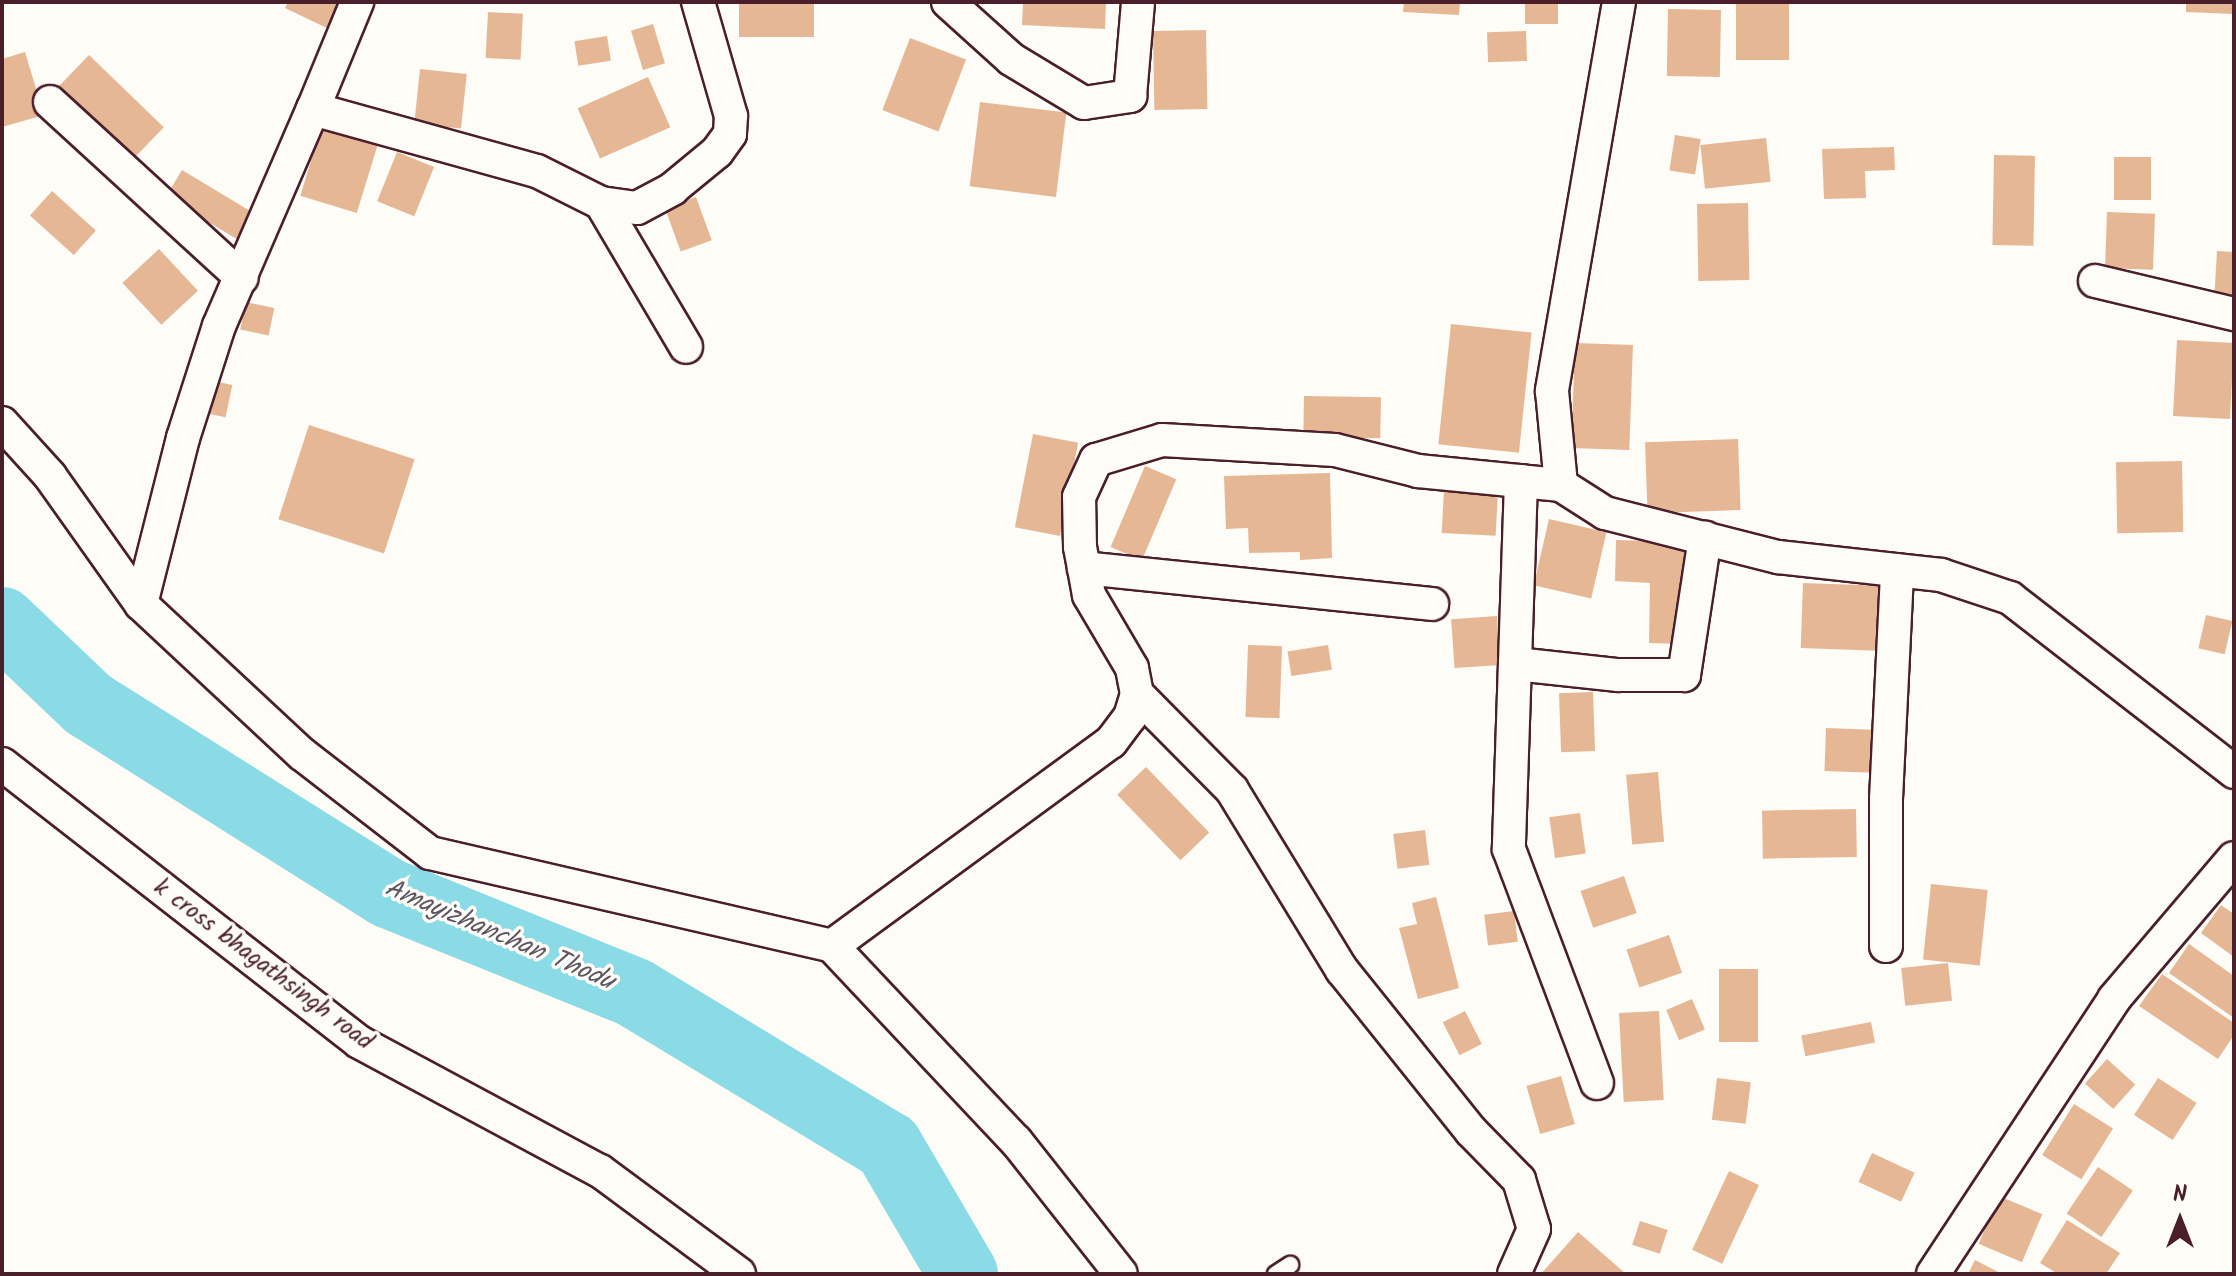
<!DOCTYPE html>
<html>
<head>
<meta charset="utf-8">
<style>
  body { margin:0 }
  #map { position:relative; width:2236px; height:1276px; overflow:hidden; background:#fdfcf7; font-family:Kalam,sans-serif }
  div>[style] { position:absolute }
  [style*='--x'] { left:calc(var(--x)*1px); top:calc(var(--y)*1px); width:calc(var(--w)*1px); rotate:calc(var(--a)*1deg) }
  .river>* { height:70px; margin:-35px; padding:0 35px; transform-origin:35px; border-radius:35px; background:#8adbe5 }
  .building>* { inset:0; background:#e5b795; transform-origin:0 0 }
  .roads { filter:drop-shadow(2px 0 #4a1f2b) drop-shadow(-2px 0 #4a1f2b) drop-shadow(0 2px #4a1f2b) drop-shadow(0 -2px #4a1f2b) }
  .lane>* { height:16px; margin:-8px; padding:0 8px; transform-origin:8px; border-radius:8px; background:#fdfcf7 }
  .street>* { height:32px; margin:-16px; padding:0 16px; transform-origin:16px; border-radius:16px; background:#fdfcf7 }
  span { translate:-50% -50%; white-space:nowrap; text-align:center; line-height:1.15; -webkit-text-stroke:7px #fdfcf7; paint-order:stroke }
  .street-label { font-size:24px; color:#4a1f2b }
  .water-label { font-size:26px; color:#5d5763; font-style:italic }
  .frame { position:absolute; inset:0; border:4px solid #4a1f2b; pointer-events:none }
  .north { position:absolute; left:2140px; top:1180px; width:80px; height:80px; -webkit-text-stroke:6px #fdfcf7; paint-order:stroke; rotate:0deg; font-size:22px; font-weight:700; line-height:32px; text-align:center; color:#4a1f2b }
  .north::after { content:''; display:block; margin:auto; width:28px; height:36px; background:#4a1f2b; clip-path:polygon(50% 0,100% 100%,50% 72%,0 100%) }
</style>
</head>
<body>
<div id="map">
  <div class="river">
    <div style="--x:2;--y:622;--w:119;--a:43.6"></div>
    <div style="--x:88;--y:704;--w:355;--a:32.2"></div>
    <div style="--x:388;--y:893;--w:266;--a:22"></div>
    <div style="--x:635;--y:993;--w:296;--a:31.2"></div>
    <div style="--x:888;--y:1146;--w:148;--a:59.6"></div>
  </div>
  <div class="building">
    <div style="clip-path:polygon(288px 2px,341px 2px,329px 29px,285px 8px)"></div>
    <div style="left:739px;top:2px;width:75px;height:35px"></div>
    <div style="clip-path:polygon(1023px 2px,1106px 2px,1105px 29px,1022px 25px)"></div>
    <div style="clip-path:polygon(1404px 2px,1460px 2px,1459px 15px,1403px 12px)"></div>
    <div style="left:1525px;top:2px;width:33px;height:22px"></div>
    <div style="left:1736px;top:2px;width:53px;height:58px"></div>
    <div style="clip-path:polygon(2186px 2px,2234px 2px,2234px 14px,2186px 12px)"></div>
    <div style="left:1668px;top:9px;width:53px;height:67px;rotate:1deg"></div>
    <div style="left:488px;top:12px;width:35px;height:46px;rotate:3deg"></div>
    <div style="left:653px;top:24px;width:41px;height:23px;rotate:73deg"></div>
    <div style="left:1206px;top:30px;width:79px;height:53px;rotate:89deg"></div>
    <div style="left:1526px;top:31px;width:30px;height:39px;rotate:88deg"></div>
    <div style="left:607px;top:36px;width:25px;height:33px;rotate:81deg"></div>
    <div style="left:910px;top:38px;width:60px;height:77px;rotate:21deg"></div>
    <div style="clip-path:polygon(25px 52px,44px 115px,2px 127px,2px 59px)"></div>
    <div style="left:89px;top:55px;width:104px;height:43px;rotate:44deg"></div>
    <div style="left:420px;top:69px;width:47px;height:55px;rotate:6deg"></div>
    <div style="left:648px;top:77px;width:55px;height:77px;rotate:66deg"></div>
    <div style="left:980px;top:102px;width:87px;height:85px;rotate:7deg"></div>
    <div style="left:322px;top:125px;width:59px;height:74px;rotate:17deg"></div>
    <div style="left:1675px;top:135px;width:26px;height:36px;rotate:9deg"></div>
    <div style="left:1766px;top:138px;width:44px;height:66px;rotate:84deg"></div>
    <div style="clip-path:polygon(1894px 147px,1895px 170px,1865px 171px,1866px 198px,1824px 199px,1822px 149px)"></div>
    <div style="left:397px;top:152px;width:40px;height:53px;rotate:22deg"></div>
    <div style="left:1994px;top:155px;width:41px;height:90px;rotate:1deg"></div>
    <div style="left:2114px;top:157px;width:37px;height:43px"></div>
    <div style="left:182px;top:170px;width:82px;height:31px;rotate:31deg"></div>
    <div style="left:52px;top:191px;width:59px;height:33px;rotate:42deg"></div>
    <div style="left:696px;top:197px;width:46px;height:33px;rotate:70deg"></div>
    <div style="left:1748px;top:203px;width:77px;height:51px;rotate:89deg"></div>
    <div style="left:2107px;top:212px;width:48px;height:56px;rotate:2deg"></div>
    <div style="left:159px;top:249px;width:57px;height:50px;rotate:47deg"></div>
    <div style="clip-path:polygon(2217px 251px,2234px 252px,2234px 304px,2214px 303px)"></div>
    <div style="left:246px;top:302px;width:29px;height:28px;rotate:12deg"></div>
    <div style="left:1451px;top:324px;width:81px;height:121px;rotate:6deg"></div>
    <div style="left:2177px;top:340px;width:57px;height:76px;rotate:3deg"></div>
    <div style="left:1575px;top:343px;width:58px;height:105px;rotate:2deg"></div>
    <div style="left:204px;top:379px;width:29px;height:33px;rotate:12deg"></div>
    <div style="left:1304px;top:396px;width:77px;height:41px;rotate:1deg"></div>
    <div style="left:309px;top:425px;width:111px;height:99px;rotate:18deg"></div>
    <div style="left:1033px;top:434px;width:46px;height:95px;rotate:11deg"></div>
    <div style="left:1738px;top:439px;width:71px;height:93px;rotate:88deg"></div>
    <div style="left:2182px;top:461px;width:71px;height:66px;rotate:89deg"></div>
    <div style="left:1145px;top:466px;width:34px;height:88px;rotate:23deg"></div>
    <div style="clip-path:polygon(1330px 473px,1332px 558px,1300px 560px,1300px 552px,1249px 553px,1248px 528px,1226px 529px,1224px 476px)"></div>
    <div style="left:1444px;top:489px;width:54px;height:44px;rotate:3deg"></div>
    <div style="left:1549px;top:519px;width:59px;height:68px;rotate:13deg"></div>
    <div style="clip-path:polygon(1616px 540px,1686px 542px,1682px 644px,1649px 643px,1650px 583px,1615px 581px)"></div>
    <div style="left:1803px;top:583px;width:91px;height:65px;rotate:2deg"></div>
    <div style="left:2206px;top:615px;width:27px;height:34px;rotate:13deg"></div>
    <div style="left:1497px;top:616px;width:49px;height:46px;rotate:86deg"></div>
    <div style="left:1248px;top:645px;width:34px;height:72px;rotate:2deg"></div>
    <div style="left:1328px;top:645px;width:25px;height:41px;rotate:81deg"></div>
    <div style="left:1593px;top:692px;width:59px;height:34px;rotate:88deg"></div>
    <div style="left:1826px;top:728px;width:48px;height:43px;rotate:2deg"></div>
    <div style="left:1146px;top:767px;width:91px;height:40px;rotate:46deg"></div>
    <div style="left:1658px;top:772px;width:70px;height:32px;rotate:85deg"></div>
    <div style="left:1856px;top:809px;width:48px;height:94px;rotate:89deg"></div>
    <div style="left:1580px;top:813px;width:41px;height:31px;rotate:82deg"></div>
    <div style="left:1425px;top:830px;width:35px;height:32px;rotate:83deg"></div>
    <div style="left:1624px;top:876px;width:39px;height:46px;rotate:71deg"></div>
    <div style="left:1931px;top:884px;width:57px;height:76px;rotate:6deg"></div>
    <div style="clip-path:polygon(1436px 897px,1459px 988px,1418px 999px,1399px 928px,1417px 924px,1412px 903px)"></div>
    <div style="clip-path:polygon(2221px 905px,2234px 914px,2234px 957px,2201px 933px)"></div>
    <div style="left:1514px;top:911px;width:31px;height:30px;rotate:83deg"></div>
    <div style="left:1669px;top:935px;width:40px;height:45px;rotate:71deg"></div>
    <div style="clip-path:polygon(2189px 944px,2234px 976px,2234px 1018px,2169px 973px)"></div>
    <div style="left:1948px;top:963px;width:38px;height:47px;rotate:84deg"></div>
    <div style="left:1719px;top:969px;width:39px;height:73px"></div>
    <div style="clip-path:polygon(2162px 974px,2234px 1023px,2234px 1035px,2218px 1059px,2139px 1006px)"></div>
    <div style="left:1692px;top:999px;width:33px;height:28px;rotate:67deg"></div>
    <div style="left:1465px;top:1011px;width:37px;height:25px;rotate:63deg"></div>
    <div style="left:1659px;top:1011px;width:89px;height:40px;rotate:87deg"></div>
    <div style="left:1871px;top:1022px;width:21px;height:71px;rotate:79deg"></div>
    <div style="left:2107px;top:1059px;width:38px;height:33px;rotate:42deg"></div>
    <div style="left:1561px;top:1076px;width:50px;height:36px;rotate:74deg"></div>
    <div style="left:1717px;top:1078px;width:34px;height:42px;rotate:7deg"></div>
    <div style="left:2158px;top:1078px;width:46px;height:44px;rotate:33deg"></div>
    <div style="left:2074px;top:1104px;width:46px;height:60px;rotate:32deg"></div>
    <div style="left:1872px;top:1153px;width:47px;height:32px;rotate:25deg"></div>
    <div style="left:2098px;top:1167px;width:42px;height:56px;rotate:34deg"></div>
    <div style="left:1729px;top:1171px;width:33px;height:87px;rotate:25deg"></div>
    <div style="left:1999px;top:1196px;width:47px;height:52px;rotate:23deg"></div>
    <div style="clip-path:polygon(2067px 1220px,2120px 1253px,2106px 1274px,2058px 1274px,2040px 1263px)"></div>
    <div style="left:1640px;top:1221px;width:29px;height:25px;rotate:18deg"></div>
    <div style="clip-path:polygon(1578px 1232px,1626px 1274px,1541px 1274px)"></div>
    <div style="clip-path:polygon(1975px 1260px,2002px 1274px,1968px 1274px)"></div>
  </div>
  <div class="roads">
    <div class="lane">
      <div style="--x:1276;--y:1274;--w:17;--a:-33"></div>
    </div>
    <div class="street">
      <div style="--x:948;--y:2;--w:85;--a:42.1"></div>
      <div style="--x:1011;--y:59;--w:85;--a:31.1"></div>
      <div style="--x:1084;--y:103;--w:47;--a:-8.7"></div>
      <div style="--x:1130;--y:96;--w:94;--a:-85.1"></div>
      <div style="--x:1619;--y:2;--w:395;--a:99.8"></div>
      <div style="--x:1552;--y:391;--w:94;--a:84.5"></div>
      <div style="--x:1561;--y:485;--w:52;--a:32.5"></div>
      <div style="--x:1605;--y:513;--w:179;--a:14.3"></div>
      <div style="--x:1778;--y:557;--w:164;--a:6.3"></div>
      <div style="--x:1941;--y:575;--w:73;--a:18.4"></div>
      <div style="--x:2010;--y:598;--w:284;--a:37.8"></div>
      <div style="--x:50;--y:102;--w:260;--a:42.5"></div>
      <div style="--x:313;--y:109;--w:116;--a:-67.6"></div>
      <div style="--x:601;--y:203;--w:167;--a:59.4"></div>
      <div style="--x:2095;--y:281;--w:143;--a:13.4"></div>
      <div style="--x:2;--y:423;--w:72;--a:47.8"></div>
      <div style="--x:50;--y:476;--w:157;--a:54.6"></div>
      <div style="--x:141;--y:604;--w:220;--a:43"></div>
      <div style="--x:302;--y:754;--w:162;--a:37.7"></div>
      <div style="--x:430;--y:853;--w:413;--a:13"></div>
      <div style="--x:832;--y:946;--w:268;--a:46.7"></div>
      <div style="--x:1016;--y:1141;--w:169;--a:51.7"></div>
      <div style="--x:1521;--y:481;--w:368;--a:91.9"></div>
      <div style="--x:1509;--y:849;--w:250;--a:69.4"></div>
      <div style="--x:1084;--y:568;--w:350;--a:5.9"></div>
      <div style="--x:141;--y:604;--w:171;--a:-75.8"></div>
      <div style="--x:183;--y:438;--w:118;--a:-72.2"></div>
      <div style="--x:219;--y:326;--w:236;--a:-66.6"></div>
      <div style="--x:313;--y:109;--w:232;--a:15.5"></div>
      <div style="--x:537;--y:171;--w:72;--a:26.6"></div>
      <div style="--x:601;--y:203;--w:36;--a:8"></div>
      <div style="--x:637;--y:208;--w:40;--a:-28"></div>
      <div style="--x:672;--y:189;--w:58;--a:-39.4"></div>
      <div style="--x:717;--y:152;--w:22;--a:-54"></div>
      <div style="--x:730;--y:134;--w:18;--a:-87"></div>
      <div style="--x:731;--y:116;--w:119;--a:-106.1"></div>
      <div style="--x:1516;--y:664;--w:103;--a:6.2"></div>
      <div style="--x:1618;--y:675;--w:66;--a:0"></div>
      <div style="--x:1684;--y:675;--w:139;--a:-81.3"></div>
      <div style="--x:1137;--y:694;--w:135;--a:45.3"></div>
      <div style="--x:1232;--y:790;--w:211;--a:58.6"></div>
      <div style="--x:1342;--y:970;--w:206;--a:51.3"></div>
      <div style="--x:1471;--y:1131;--w:69;--a:45.6"></div>
      <div style="--x:1519;--y:1180;--w:51;--a:73"></div>
      <div style="--x:1534;--y:1229;--w:49;--a:114"></div>
      <div style="--x:2;--y:764;--w:452;--a:37.9"></div>
      <div style="--x:359;--y:1042;--w:273;--a:28.2"></div>
      <div style="--x:600;--y:1171;--w:173;--a:36.5"></div>
      <div style="--x:832;--y:946;--w:346;--a:-36.2"></div>
      <div style="--x:1111;--y:742;--w:31;--a:-53"></div>
      <div style="--x:1130;--y:717;--w:24;--a:-73"></div>
      <div style="--x:1137;--y:694;--w:26;--a:-101"></div>
      <div style="--x:1132;--y:668;--w:85;--a:-120.5"></div>
      <div style="--x:1089;--y:595;--w:49;--a:-100.6"></div>
      <div style="--x:1080;--y:547;--w:50;--a:-91.1"></div>
      <div style="--x:1079;--y:497;--w:41;--a:-65.3"></div>
      <div style="--x:1096;--y:460;--w:69;--a:-16.9"></div>
      <div style="--x:1162;--y:440;--w:173;--a:3.3"></div>
      <div style="--x:1335;--y:450;--w:86;--a:14.2"></div>
      <div style="--x:1418;--y:471;--w:144;--a:5.6"></div>
      <div style="--x:1886;--y:946;--w:147;--a:-90"></div>
      <div style="--x:1886;--y:799;--w:229;--a:-87.2"></div>
      <div style="--x:1933;--y:1274;--w:329;--a:-56.6"></div>
      <div style="--x:2114;--y:999;--w:185;--a:-49.6"></div>
    </div>
  </div>
  <div class="street-label">
    <span style="left:263px;top:965px;rotate:37deg">k cross bhagathsingh road</span>
  </div>
  <div class="water-label">
    <span style="left:499px;top:936px;rotate:23deg">Amayizhanchan Thodu</span>
  </div>
  <div class="frame"></div>
  <div class="north">N</div>
</div>
</body>
</html>
